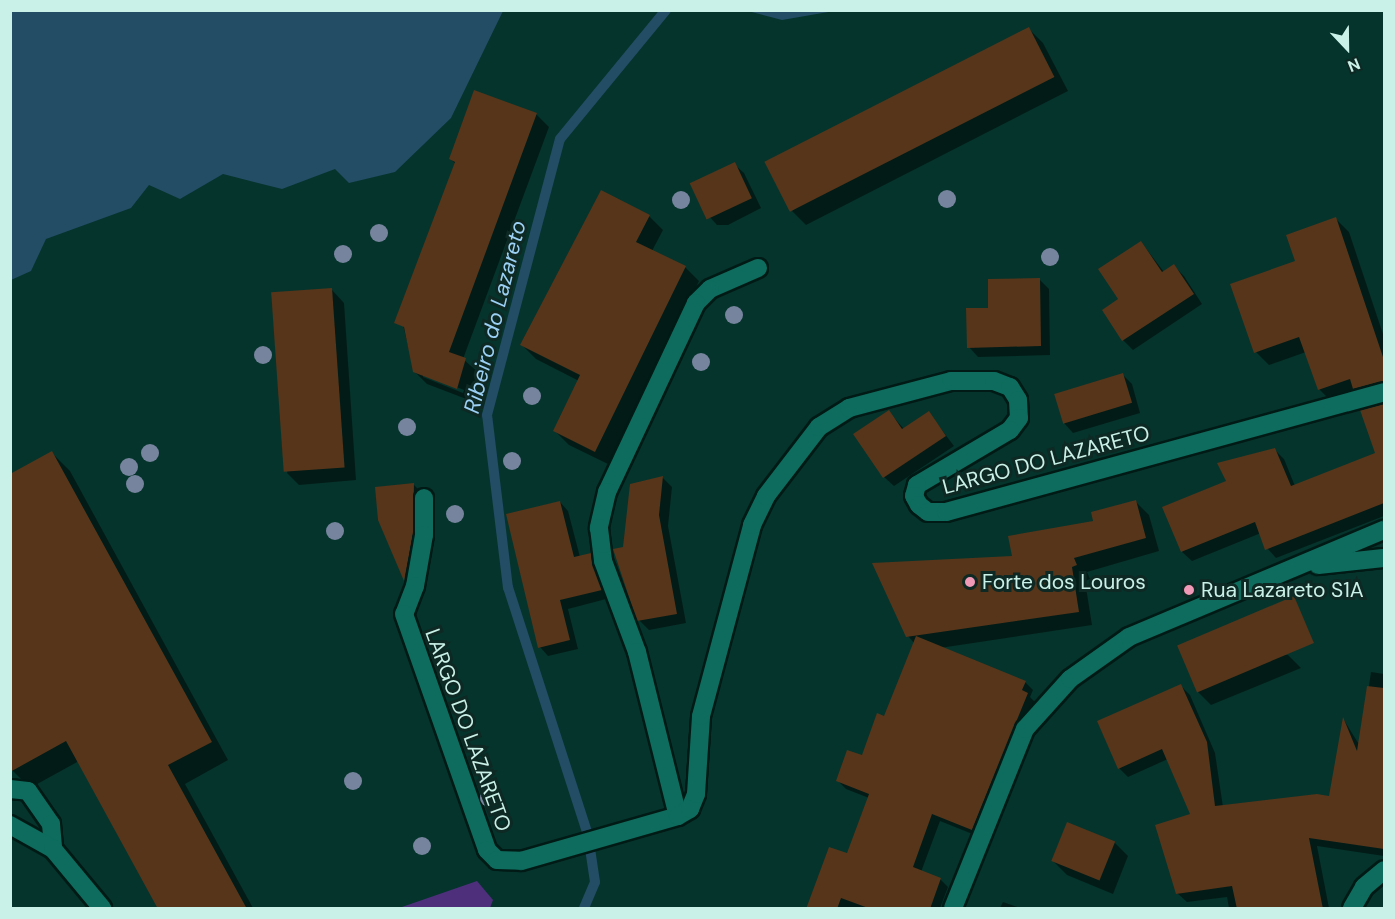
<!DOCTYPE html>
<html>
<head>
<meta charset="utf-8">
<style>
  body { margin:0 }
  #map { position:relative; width:1395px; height:919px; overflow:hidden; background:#05342c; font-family:"DM Sans",sans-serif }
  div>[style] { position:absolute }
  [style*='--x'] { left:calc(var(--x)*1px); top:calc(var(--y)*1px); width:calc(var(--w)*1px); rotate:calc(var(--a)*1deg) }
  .green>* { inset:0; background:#4d2f7c }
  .water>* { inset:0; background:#234c65 }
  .shadow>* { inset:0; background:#0007 }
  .stream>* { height:10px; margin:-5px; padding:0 5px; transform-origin:5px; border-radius:5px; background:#234c65 }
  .building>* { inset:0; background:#56351a; transform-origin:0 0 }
  .roads { filter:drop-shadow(2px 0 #011a15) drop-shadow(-2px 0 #011a15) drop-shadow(0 2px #011a15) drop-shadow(0 -2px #011a15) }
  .lane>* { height:18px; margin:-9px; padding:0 9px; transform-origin:9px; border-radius:9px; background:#0d6c5d }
  .street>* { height:18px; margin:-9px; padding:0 9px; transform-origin:9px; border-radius:9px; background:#0d6c5d }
  .trees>* { width:18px; height:18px; margin:-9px; border-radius:50%; background:#77849e }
  .dots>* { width:16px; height:16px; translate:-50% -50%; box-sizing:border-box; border:3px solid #0e2823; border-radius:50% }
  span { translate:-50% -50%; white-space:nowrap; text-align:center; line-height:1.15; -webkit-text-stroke:6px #0e2823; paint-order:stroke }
  .street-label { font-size:21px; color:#caf1e7 }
  .poi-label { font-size:21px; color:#caf1e7 }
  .left { translate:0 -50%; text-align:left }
  .water-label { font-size:22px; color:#9bd0f4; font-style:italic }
  .frame { position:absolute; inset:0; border:12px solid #caf1e7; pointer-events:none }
  .north { position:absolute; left:1317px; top:18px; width:60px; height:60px; -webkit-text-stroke:4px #0e2823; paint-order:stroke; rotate:158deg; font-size:16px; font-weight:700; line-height:24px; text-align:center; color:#caf1e7 }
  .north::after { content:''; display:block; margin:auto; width:21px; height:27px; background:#caf1e7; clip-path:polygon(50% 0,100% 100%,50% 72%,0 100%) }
</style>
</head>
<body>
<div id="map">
  <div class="green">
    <div style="clip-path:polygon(477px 881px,493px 900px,490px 908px,399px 908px)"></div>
  </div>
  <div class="water">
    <div style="clip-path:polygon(10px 11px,11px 10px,503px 11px,451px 118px,395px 172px,349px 183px,335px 169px,282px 189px,223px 174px,180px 199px,149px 185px,131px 208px,46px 239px,31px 271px,11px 280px)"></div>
    <div style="clip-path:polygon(748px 11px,834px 11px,782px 20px)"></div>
  </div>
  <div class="shadow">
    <div style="clip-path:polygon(1029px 29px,1043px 43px,1068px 91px,806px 225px,792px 211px)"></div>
    <div style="clip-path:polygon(evenodd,536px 114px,549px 127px,463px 359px,478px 372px,469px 400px,427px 384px,414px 371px,400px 312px,456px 164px,450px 159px,536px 114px,423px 374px,464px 390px,463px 393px,423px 377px,423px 374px)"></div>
    <div style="clip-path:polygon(734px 164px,744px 173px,761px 208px,728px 225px,717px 225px,707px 214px)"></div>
    <div style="clip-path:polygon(649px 216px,663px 230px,652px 251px,685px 267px,699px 281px,610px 465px,569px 445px,555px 431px,579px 381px,536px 359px,522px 345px)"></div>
    <div style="clip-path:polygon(1336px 219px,1349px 232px,1384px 337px,1384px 396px,1333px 403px,1320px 390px,1306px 352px,1269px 365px,1256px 352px,1297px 262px)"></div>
    <div style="clip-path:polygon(1141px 242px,1164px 272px,1174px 266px,1184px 276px,1202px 304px,1133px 350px,1123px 340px,1120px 299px)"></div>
    <div style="clip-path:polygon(1039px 279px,1049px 289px,1050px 355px,978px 357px,969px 347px,990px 310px)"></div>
    <div style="clip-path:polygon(332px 290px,344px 303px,356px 480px,299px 485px,287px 473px)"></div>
    <div style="clip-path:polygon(1122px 374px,1132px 384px,1140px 413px,1073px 433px,1064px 423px)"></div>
    <div style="clip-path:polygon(1384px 404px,1384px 516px,1276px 558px,1267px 548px,1261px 533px,1192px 561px,1182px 552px,1228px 482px,1274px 449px,1284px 459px,1295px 486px,1377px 453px,1362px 411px)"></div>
    <div style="clip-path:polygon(889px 412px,904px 429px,929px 413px,954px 446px,894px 486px,884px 477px)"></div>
    <div style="clip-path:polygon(52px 453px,70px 471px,228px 760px,185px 784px,253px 908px,160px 908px,79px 761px,30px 788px,12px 770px)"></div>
    <div style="clip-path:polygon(662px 477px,672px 487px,668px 526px,686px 623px,649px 630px,639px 620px,625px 549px)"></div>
    <div style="clip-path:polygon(413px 484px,418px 489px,417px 539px,409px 583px,380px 521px)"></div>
    <div style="clip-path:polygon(1135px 501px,1149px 515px,1159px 551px,1087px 572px,1090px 579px,1085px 581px,1092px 625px,940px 648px,1025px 682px,1033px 690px,1030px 697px,1035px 702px,980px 837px,940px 821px,921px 872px,940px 879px,948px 887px,940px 908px,813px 908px,848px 855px,869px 798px,846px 789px,838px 781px,862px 757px,885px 718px,914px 643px,908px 636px,1014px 558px)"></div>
    <div style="clip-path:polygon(560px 502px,568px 511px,580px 557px,590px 555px,599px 564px,610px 598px,568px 609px,578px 649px,548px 656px,540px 647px)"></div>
    <div style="clip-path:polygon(1230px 645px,1288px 655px,1301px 668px,1211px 705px,1197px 691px)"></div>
    <div style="clip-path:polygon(1371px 672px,1384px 674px,1384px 856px,1317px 846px,1329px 908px,1229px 908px,1227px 897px,1187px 902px,1177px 893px,1192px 815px,1168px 759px,1128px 777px,1119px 768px,1181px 686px,1190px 695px,1215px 753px,1223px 807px,1331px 797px,1344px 720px,1360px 746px)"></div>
    <div style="clip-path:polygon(1114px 842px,1128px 856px,1113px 894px,1067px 875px,1053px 861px)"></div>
    <div style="clip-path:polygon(1003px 902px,1020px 908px,1000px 908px)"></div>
  </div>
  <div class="stream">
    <div style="--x:584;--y:908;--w:28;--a:-67"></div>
    <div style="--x:595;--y:882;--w:48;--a:-98.5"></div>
    <div style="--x:588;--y:835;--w:260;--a:-107.9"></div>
    <div style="--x:508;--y:588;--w:174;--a:-96.9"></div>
    <div style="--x:487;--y:415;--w:285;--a:-75.2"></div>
    <div style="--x:560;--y:139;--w:167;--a:-50.6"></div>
  </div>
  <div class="building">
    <div style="left:1029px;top:27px;width:56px;height:297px;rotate:63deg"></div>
    <div style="clip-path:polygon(474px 90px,537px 113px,449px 352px,466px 358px,457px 389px,413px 372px,404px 327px,394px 323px,455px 162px,449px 159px)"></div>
    <div style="left:735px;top:162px;width:40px;height:50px;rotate:65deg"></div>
    <div style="clip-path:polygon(601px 190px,650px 215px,636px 242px,686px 266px,595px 452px,553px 431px,580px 375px,520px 345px)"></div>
    <div style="clip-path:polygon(1336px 217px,1384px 360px,1384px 381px,1353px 389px,1350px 379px,1318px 390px,1299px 337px,1254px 353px,1230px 284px,1295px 261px,1286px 235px)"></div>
    <div style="clip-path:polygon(1141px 241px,1162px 272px,1174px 264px,1194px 294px,1122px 341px,1102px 310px,1118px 299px,1098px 269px)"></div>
    <div style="clip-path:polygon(1040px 278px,1041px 346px,967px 348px,966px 308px,988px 308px,988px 279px)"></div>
    <div style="left:332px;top:288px;width:180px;height:61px;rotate:86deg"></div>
    <div style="left:1123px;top:373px;width:31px;height:72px;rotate:73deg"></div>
    <div style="clip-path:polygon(1384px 404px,1384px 503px,1265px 550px,1255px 522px,1181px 552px,1162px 507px,1226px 481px,1217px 463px,1275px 448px,1291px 486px,1375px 453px,1360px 410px)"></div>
    <div style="clip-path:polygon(889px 410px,902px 429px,929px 411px,946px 436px,883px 478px,853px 434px)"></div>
    <div style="clip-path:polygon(52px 451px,212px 742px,168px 765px,247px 909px,158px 909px,66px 741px,10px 772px,10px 474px)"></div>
    <div style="clip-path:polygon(663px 476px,659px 515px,677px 614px,637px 621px,613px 549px,623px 547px,630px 484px)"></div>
    <div style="clip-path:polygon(414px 483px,413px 534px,404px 581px,378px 520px,375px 487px)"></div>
    <div style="clip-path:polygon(1136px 500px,1146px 538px,1074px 558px,1077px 565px,1072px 567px,1079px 612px,906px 637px,872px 563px,1012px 556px,1008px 536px,1093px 521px,1091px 512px)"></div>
    <div style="clip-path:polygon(560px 501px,574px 557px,591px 553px,602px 590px,560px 600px,570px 640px,538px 648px,506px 514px)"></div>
    <div style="left:1294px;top:596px;width:51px;height:127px;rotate:67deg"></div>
    <div style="clip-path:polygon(916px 636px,1026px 681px,1022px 690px,1028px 693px,972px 830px,932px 814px,913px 867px,941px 878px,930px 909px,871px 909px,841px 898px,837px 909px,806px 909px,829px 847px,847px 853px,869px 794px,836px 781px,847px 750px,862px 755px,877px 713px,884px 716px)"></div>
    <div style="clip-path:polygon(1181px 684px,1207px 742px,1215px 806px,1317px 794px,1329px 796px,1343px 717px,1357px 751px,1367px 686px,1384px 688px,1384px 849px,1309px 838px,1323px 909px,1237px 909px,1232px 886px,1176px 894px,1155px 825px,1190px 814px,1162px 749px,1118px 769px,1097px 721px)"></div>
    <div style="left:1067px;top:822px;width:52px;height:42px;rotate:22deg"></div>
  </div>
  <div class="roads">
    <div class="lane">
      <div style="--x:424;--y:498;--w:37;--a:90"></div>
      <div style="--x:424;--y:535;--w:52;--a:100"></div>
      <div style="--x:415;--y:586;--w:30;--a:111"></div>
      <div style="--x:404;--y:614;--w:250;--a:70.6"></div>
      <div style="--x:487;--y:850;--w:14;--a:45"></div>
      <div style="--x:497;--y:860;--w:24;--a:2"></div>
      <div style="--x:521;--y:861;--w:163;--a:-16"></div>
      <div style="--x:10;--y:789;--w:18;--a:6"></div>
      <div style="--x:28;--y:791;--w:40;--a:55.1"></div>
      <div style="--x:51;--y:824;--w:25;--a:85"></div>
      <div style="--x:10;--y:825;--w:49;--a:29.2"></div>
      <div style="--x:53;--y:849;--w:77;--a:50.3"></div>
    </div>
    <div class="street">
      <div style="--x:758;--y:268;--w:52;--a:156.4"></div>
      <div style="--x:710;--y:289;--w:20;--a:135"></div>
      <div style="--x:696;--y:303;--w:209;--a:115.2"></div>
      <div style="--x:607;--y:492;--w:37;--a:103"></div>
      <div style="--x:599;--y:528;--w:33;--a:83"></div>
      <div style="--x:603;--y:561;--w:97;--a:69.5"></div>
      <div style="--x:637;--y:652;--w:169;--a:76"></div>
      <div style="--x:678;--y:816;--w:14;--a:-30"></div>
      <div style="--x:690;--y:809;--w:16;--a:-68"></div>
      <div style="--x:696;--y:794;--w:78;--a:-86.3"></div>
      <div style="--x:701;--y:716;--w:198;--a:-75"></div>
      <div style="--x:752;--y:525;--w:32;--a:-64"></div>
      <div style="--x:766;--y:496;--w:87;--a:-52.5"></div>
      <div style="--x:819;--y:427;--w:36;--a:-32"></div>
      <div style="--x:849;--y:408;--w:106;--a:-14.8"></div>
      <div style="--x:951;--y:381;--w:43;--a:0"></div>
      <div style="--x:994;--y:381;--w:17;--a:21"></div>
      <div style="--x:1010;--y:387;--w:15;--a:58"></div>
      <div style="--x:1018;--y:400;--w:18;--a:87"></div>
      <div style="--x:1019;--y:418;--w:15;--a:127"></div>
      <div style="--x:1010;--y:430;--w:108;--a:149.4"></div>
      <div style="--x:917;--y:485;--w:11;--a:105"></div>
      <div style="--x:914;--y:496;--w:10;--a:61"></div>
      <div style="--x:919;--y:505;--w:11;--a:38"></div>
      <div style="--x:928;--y:512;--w:18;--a:0"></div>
      <div style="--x:946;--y:512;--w:454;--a:-15.3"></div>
      <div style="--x:1318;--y:565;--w:66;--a:-6.1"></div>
      <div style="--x:953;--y:908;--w:193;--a:-68.1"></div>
      <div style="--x:1025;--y:729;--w:67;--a:-48"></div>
      <div style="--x:1070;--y:679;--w:72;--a:-35.4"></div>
      <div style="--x:1129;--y:637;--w:277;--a:-22.8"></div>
      <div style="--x:1352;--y:908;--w:24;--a:-60"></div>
      <div style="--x:1364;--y:887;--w:26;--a:-40"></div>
    </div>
  </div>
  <div class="trees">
    <div style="left:947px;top:199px"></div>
    <div style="left:681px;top:200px"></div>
    <div style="left:379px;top:233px"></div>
    <div style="left:343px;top:254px"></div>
    <div style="left:1050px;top:257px"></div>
    <div style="left:734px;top:315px"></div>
    <div style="left:263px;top:355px"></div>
    <div style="left:701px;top:362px"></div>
    <div style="left:532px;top:396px"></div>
    <div style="left:407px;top:427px"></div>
    <div style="left:150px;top:453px"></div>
    <div style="left:512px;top:461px"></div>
    <div style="left:129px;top:467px"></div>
    <div style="left:135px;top:484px"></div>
    <div style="left:455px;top:514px"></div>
    <div style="left:335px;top:531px"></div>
    <div style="left:353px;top:781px"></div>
    <div style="left:489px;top:798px"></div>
    <div style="left:422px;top:846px"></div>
  </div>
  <div class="dots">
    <div style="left:970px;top:582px;background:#f09ab7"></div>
    <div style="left:1189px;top:590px;background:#f09ab7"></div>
  </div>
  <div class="street-label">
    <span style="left:1046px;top:460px;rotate:-15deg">LARGO DO LAZARETO</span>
    <span style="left:468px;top:730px;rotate:70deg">LARGO DO LAZARETO</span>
  </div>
  <div class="poi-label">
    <span class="left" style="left:982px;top:582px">Forte dos Louros</span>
    <span class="left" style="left:1201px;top:590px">Rua Lazareto S1A</span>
  </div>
  <div class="water-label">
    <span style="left:495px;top:317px;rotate:-76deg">Ribeiro do Lazareto</span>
  </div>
  <div class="frame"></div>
  <div class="north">N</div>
</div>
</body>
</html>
